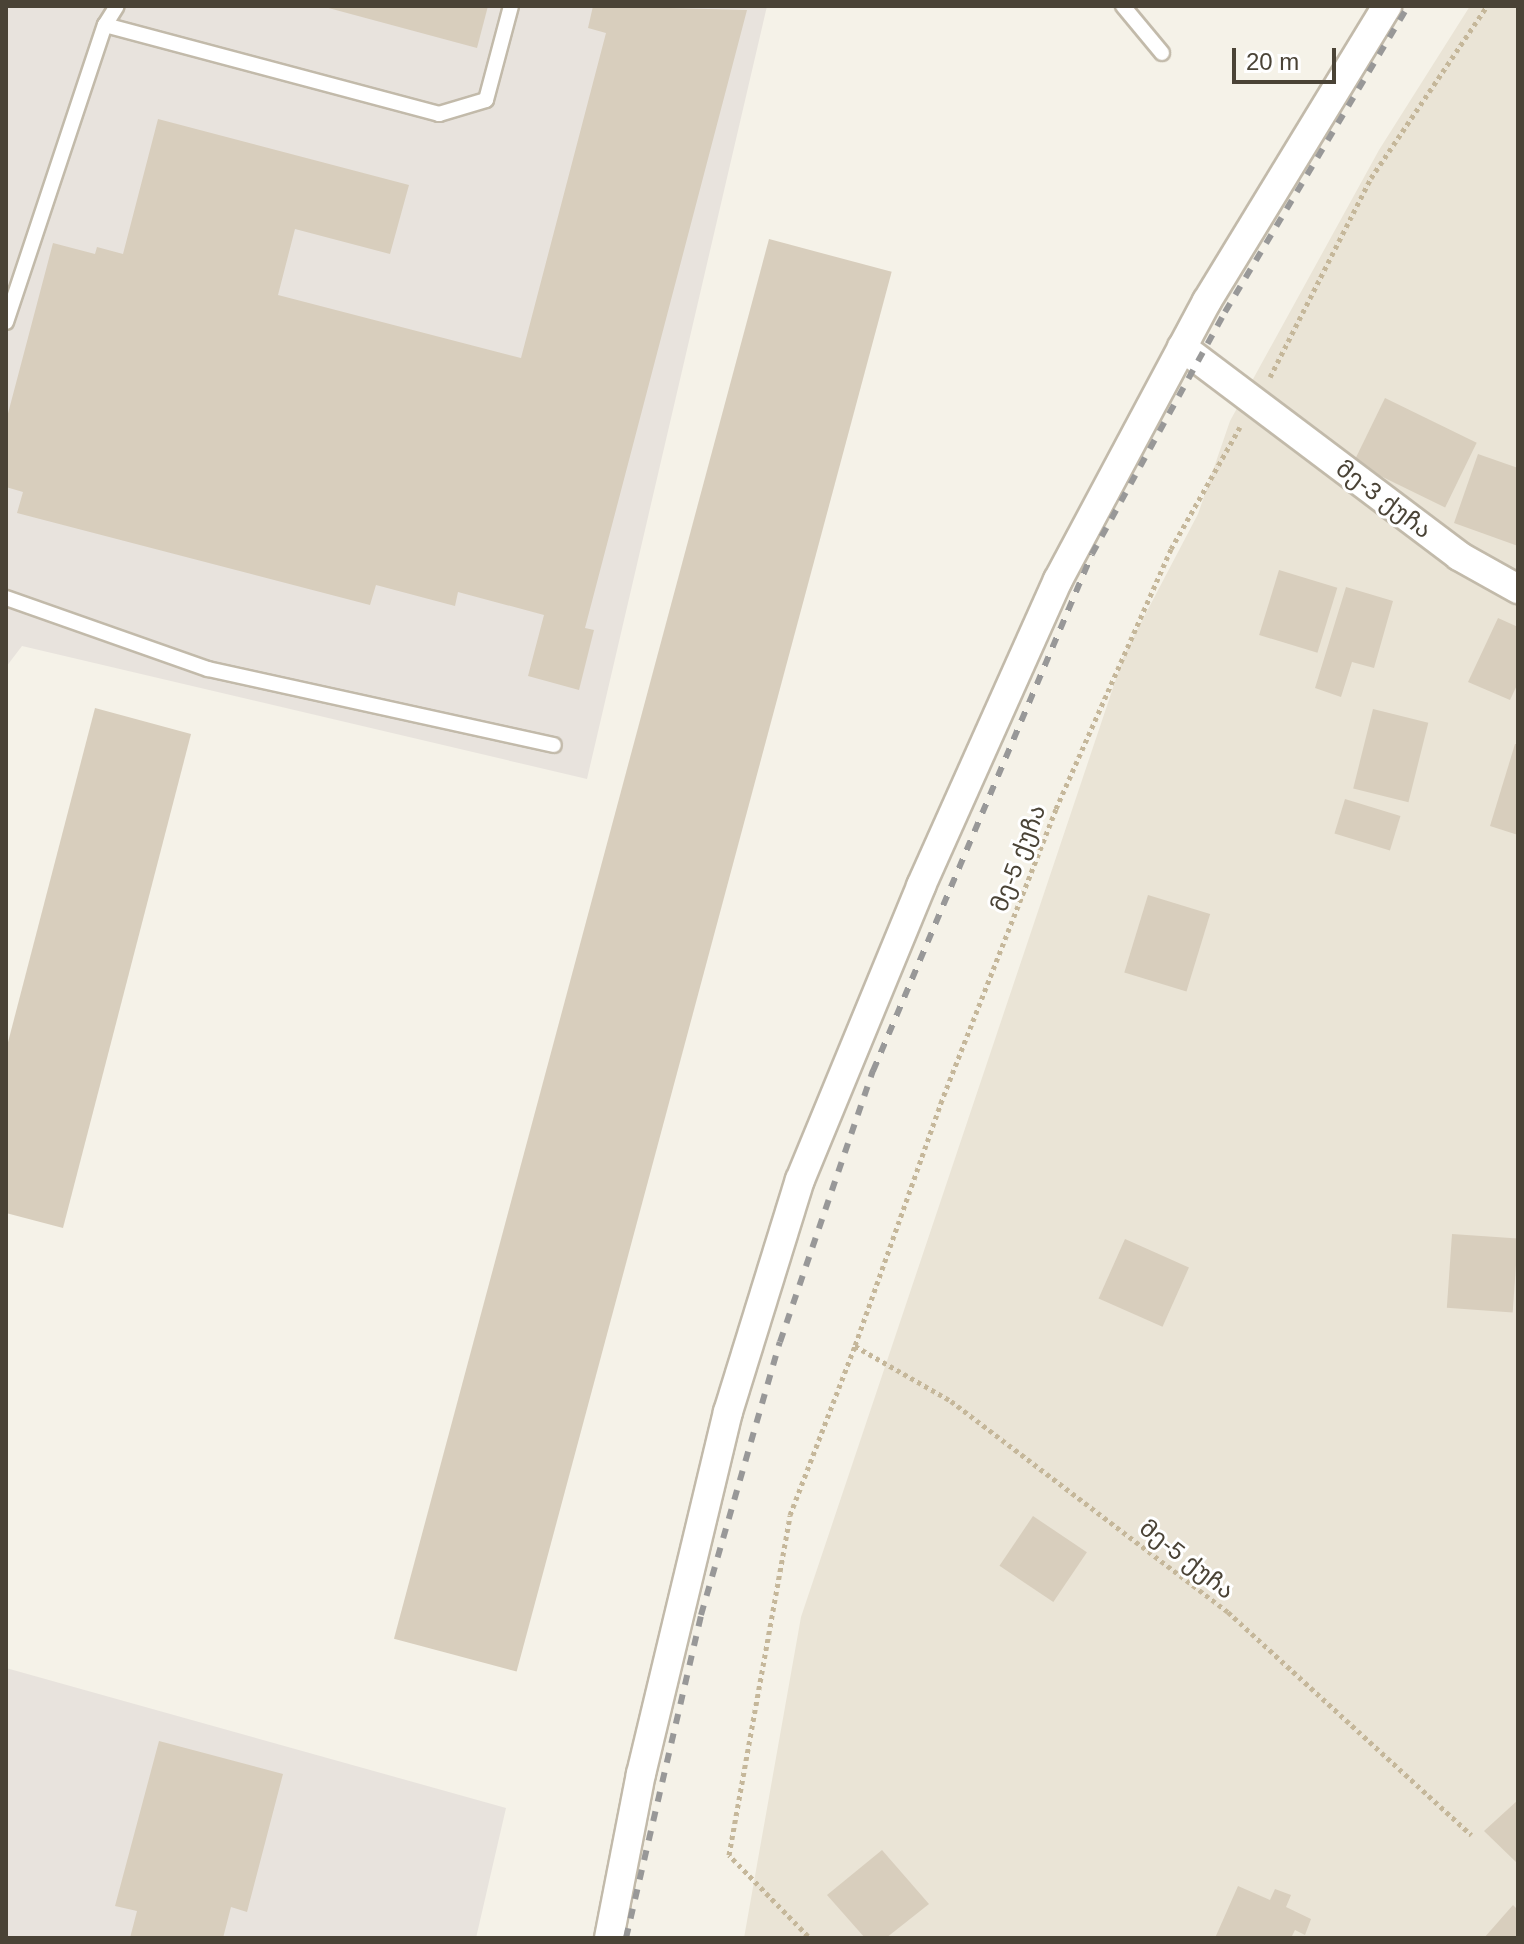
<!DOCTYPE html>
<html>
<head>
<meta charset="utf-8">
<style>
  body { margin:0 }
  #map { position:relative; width:1524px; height:1944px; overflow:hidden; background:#f5f2e8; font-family:Arial,"Noto Sans Georgian",sans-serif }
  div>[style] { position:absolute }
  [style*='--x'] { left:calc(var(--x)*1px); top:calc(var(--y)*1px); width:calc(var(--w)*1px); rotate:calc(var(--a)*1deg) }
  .residential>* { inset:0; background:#eae4d6 }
  .industrial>* { inset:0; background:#e8e3dd }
  .building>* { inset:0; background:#d8cebd; transform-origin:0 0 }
  .path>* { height:5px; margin-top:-2.5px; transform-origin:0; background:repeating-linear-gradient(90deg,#c5b79a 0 4px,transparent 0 8px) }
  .roads { filter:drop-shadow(2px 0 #c2baaa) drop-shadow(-2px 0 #c2baaa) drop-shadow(0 2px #c2baaa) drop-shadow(0 -2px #c2baaa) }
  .service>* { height:14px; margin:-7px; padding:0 7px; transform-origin:7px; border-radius:7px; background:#fff }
  .minor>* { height:28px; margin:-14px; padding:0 14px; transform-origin:14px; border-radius:14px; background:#fff }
  .rail>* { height:6px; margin-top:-3px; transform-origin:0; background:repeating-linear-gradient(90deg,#989898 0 10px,transparent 0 20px) }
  span { translate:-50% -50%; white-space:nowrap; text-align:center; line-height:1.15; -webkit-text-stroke:6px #fff; paint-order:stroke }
  .street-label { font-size:24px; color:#4a4336 }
  .frame { position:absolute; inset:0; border:8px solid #4a4336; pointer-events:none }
  .scale { position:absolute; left:1232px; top:48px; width:104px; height:36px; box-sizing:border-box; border:4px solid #4a4336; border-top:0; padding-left:10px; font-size:24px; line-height:28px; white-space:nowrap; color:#4a4336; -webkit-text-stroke:6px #fff; paint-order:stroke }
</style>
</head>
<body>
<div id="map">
  <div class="residential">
    <div style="clip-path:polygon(1470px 6px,1518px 6px,1518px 1938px,744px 1938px,801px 1617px,1124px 655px,1198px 514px,1230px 421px,1379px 150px)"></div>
  </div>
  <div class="industrial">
    <div style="clip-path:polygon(6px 6px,767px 6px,587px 779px,22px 646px,6px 667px)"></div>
    <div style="clip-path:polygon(6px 1668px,506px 1808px,476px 1938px,6px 1938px)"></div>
  </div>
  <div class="building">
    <div style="clip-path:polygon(321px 6px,488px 6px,477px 48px)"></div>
    <div style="clip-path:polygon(593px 6px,747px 10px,585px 628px,594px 630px,579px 690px,528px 676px,544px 615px,458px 592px,455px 606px,376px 585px,370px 605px,17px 513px,23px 492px,6px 487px,6px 421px,53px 243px,95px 254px,97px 247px,123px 254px,158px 119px,409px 185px,390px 254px,295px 229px,278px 295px,521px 358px,606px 33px,588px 28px)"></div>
    <div style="left:769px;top:239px;width:127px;height:1449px;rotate:15deg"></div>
    <div style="left:1385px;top:398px;width:102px;height:72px;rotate:26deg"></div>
    <div style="clip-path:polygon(1478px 454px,1518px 468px,1518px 546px,1454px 523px)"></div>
    <div style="left:1279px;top:570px;width:61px;height:68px;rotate:17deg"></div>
    <div style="clip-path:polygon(1346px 587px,1393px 601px,1374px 668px,1352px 662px,1341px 697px,1315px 688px)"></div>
    <div style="clip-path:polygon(1498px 618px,1518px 627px,1518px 683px,1510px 700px,1468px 682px)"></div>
    <div style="clip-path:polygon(95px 708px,191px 734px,63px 1228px,6px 1213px,6px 1050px)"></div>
    <div style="left:1373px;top:709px;width:57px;height:82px;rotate:14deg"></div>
    <div style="clip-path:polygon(1515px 744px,1518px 744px,1518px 835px,1490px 826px)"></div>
    <div style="left:1345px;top:799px;width:58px;height:36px;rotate:17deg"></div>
    <div style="left:1148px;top:895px;width:65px;height:81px;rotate:17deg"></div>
    <div style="left:1452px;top:1234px;width:66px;height:74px;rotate:4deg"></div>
    <div style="left:1125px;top:1239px;width:70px;height:65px;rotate:24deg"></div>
    <div style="left:1033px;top:1516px;width:65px;height:60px;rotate:34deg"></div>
    <div style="clip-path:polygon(159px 1741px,283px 1774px,247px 1912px,231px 1907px,223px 1938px,130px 1938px,137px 1911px,115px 1906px)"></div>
    <div style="clip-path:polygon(1518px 1800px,1518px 1864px,1484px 1831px)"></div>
    <div style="clip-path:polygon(882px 1850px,929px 1904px,886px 1938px,865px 1938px,827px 1895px)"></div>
    <div style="clip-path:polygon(1238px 1886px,1270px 1900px,1275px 1889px,1291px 1895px,1286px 1907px,1311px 1919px,1305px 1935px,1295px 1930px,1291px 1938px,1215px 1938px)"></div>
    <div style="clip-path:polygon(1513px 1905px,1518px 1910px,1518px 1938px,1484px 1938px)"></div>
  </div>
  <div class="path">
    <div style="--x:1270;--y:377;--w:223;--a:-63.1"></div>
    <div style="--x:1371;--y:178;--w:207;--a:-56"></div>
    <div style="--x:1240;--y:427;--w:140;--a:119.5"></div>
    <div style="--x:1171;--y:549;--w:284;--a:113.9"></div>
    <div style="--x:1056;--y:809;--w:313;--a:111.4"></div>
    <div style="--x:942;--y:1100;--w:261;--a:109.5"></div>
    <div style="--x:855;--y:1346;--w:111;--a:29.8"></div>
    <div style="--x:951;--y:1401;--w:348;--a:37.3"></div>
    <div style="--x:1228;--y:1612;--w:330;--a:42.5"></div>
    <div style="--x:808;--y:1936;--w:113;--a:-134.3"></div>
    <div style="--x:729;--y:1855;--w:345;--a:-79.8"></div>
    <div style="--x:790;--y:1515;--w:181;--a:-69"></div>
  </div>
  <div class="roads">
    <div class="service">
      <div style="--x:1123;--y:6;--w:61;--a:50.3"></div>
      <div style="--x:105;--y:25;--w:346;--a:14.9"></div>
      <div style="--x:439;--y:114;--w:49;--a:-16.6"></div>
      <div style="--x:486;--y:100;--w:97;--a:-75.1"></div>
      <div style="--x:6;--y:322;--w:313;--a:-71.6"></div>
      <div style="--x:105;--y:25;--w:22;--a:-58"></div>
      <div style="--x:6;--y:598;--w:214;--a:19.4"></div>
      <div style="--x:208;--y:669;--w:354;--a:12.4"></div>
    </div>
    <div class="minor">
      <div style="--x:1182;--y:347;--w:347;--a:37"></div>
      <div style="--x:1459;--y:556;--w:68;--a:29.2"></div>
      <div style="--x:609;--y:1938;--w:167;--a:-79"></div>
      <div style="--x:641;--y:1774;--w:372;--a:-76.5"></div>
      <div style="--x:728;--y:1412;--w:243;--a:-72.8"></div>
      <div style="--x:800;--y:1180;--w:318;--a:-67.6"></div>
      <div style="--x:921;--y:886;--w:335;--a:-65.9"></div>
      <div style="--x:1058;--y:580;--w:316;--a:-61.9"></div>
      <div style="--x:1207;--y:301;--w:346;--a:-58.6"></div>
    </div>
  </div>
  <div class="rail">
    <div style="--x:626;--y:1938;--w:332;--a:-76.9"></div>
    <div style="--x:701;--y:1615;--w:284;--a:-73.9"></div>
    <div style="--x:780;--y:1342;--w:287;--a:-71.1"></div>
    <div style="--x:873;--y:1071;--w:561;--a:-67.04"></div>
    <div style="--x:1092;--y:554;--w:276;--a:-61.2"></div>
    <div style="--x:1225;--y:312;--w:357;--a:-59.1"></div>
  </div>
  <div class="street-label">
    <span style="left:1384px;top:499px;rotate:37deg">მე-3 ქუჩა</span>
    <span style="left:1018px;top:858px;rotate:-69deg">მე-5 ქუჩა</span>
    <span style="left:1187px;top:1559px;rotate:38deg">მე-5 ქუჩა</span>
  </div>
  <div class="frame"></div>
  <div class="scale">20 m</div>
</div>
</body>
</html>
